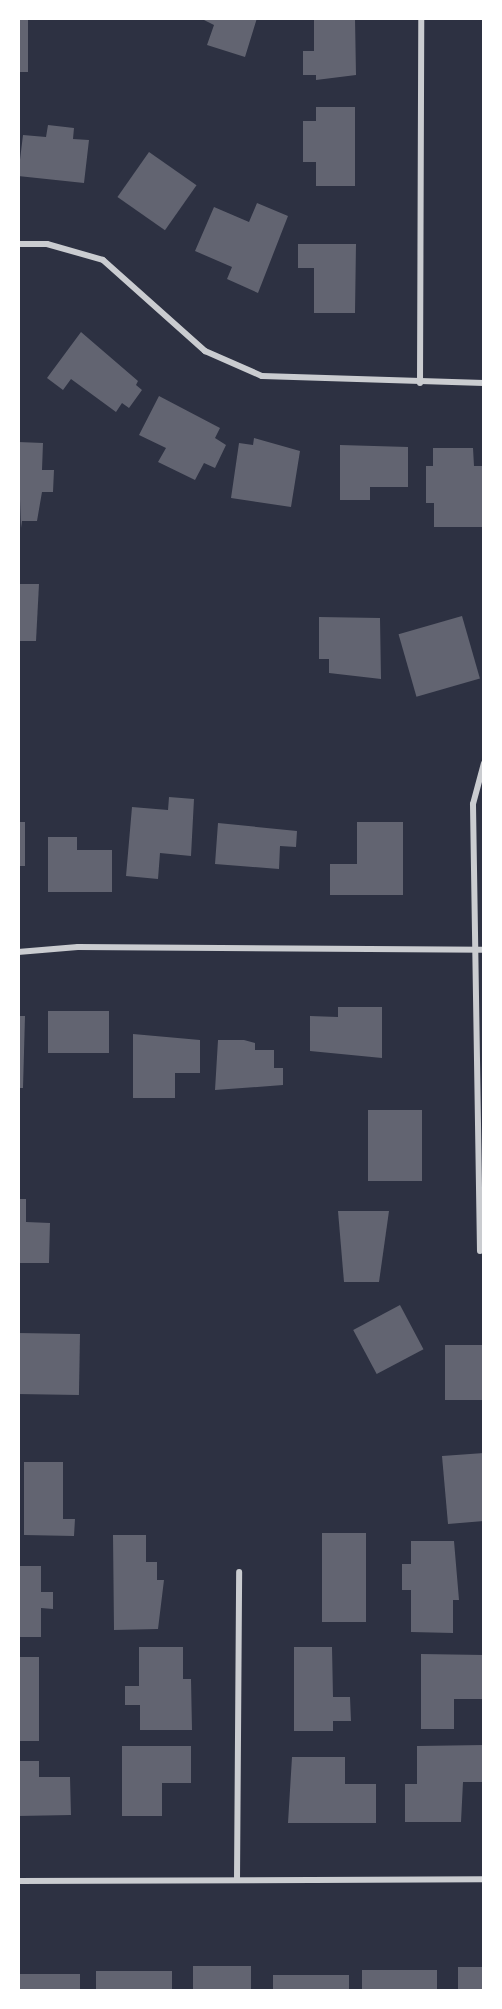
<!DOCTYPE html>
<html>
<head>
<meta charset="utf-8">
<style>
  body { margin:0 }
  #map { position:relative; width:502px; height:2009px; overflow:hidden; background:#2d3142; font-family:"Sofia Sans Condensed",sans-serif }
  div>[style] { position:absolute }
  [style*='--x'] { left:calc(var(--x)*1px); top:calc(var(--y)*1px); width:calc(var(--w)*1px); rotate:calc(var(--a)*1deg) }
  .building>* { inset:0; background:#626471; transform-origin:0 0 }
  .minor>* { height:6px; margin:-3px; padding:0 3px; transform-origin:3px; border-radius:3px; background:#caccd0 }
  span { translate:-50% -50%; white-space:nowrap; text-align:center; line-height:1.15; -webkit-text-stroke:6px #fff; paint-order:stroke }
  .frame { position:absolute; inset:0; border:20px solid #fff; pointer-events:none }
</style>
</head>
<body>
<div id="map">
  <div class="building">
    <div style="left:18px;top:18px;width:10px;height:54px"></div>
    <div style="clip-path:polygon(200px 18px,257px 18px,245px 57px,207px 45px,214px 25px)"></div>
    <div style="clip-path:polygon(314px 18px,355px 18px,356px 75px,316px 80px,316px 75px,303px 75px,303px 51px,314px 51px)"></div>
    <div style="clip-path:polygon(316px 107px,355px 107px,355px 186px,316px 186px,316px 162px,303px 162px,303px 121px,316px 121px)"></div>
    <div style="clip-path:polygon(48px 125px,74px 128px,73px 139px,89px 140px,84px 183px,18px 176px,23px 135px,46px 137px)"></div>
    <div style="left:149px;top:152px;width:58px;height:55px;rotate:35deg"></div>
    <div style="clip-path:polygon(257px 203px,288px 216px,258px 293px,227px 279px,232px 267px,195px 251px,214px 207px,249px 222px)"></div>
    <div style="clip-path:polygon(298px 244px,356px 244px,355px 313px,314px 313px,314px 268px,298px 268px)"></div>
    <div style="clip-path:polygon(81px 332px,138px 381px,136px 385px,142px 390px,129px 408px,122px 403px,116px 412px,71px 379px,63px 390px,47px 378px)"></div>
    <div style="clip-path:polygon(159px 396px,220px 428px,215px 438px,226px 445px,215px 468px,204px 463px,195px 480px,158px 462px,166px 448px,139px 435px)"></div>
    <div style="clip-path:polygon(254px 438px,300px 451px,291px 507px,231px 498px,239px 443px,253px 445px)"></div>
    <div style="clip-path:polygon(18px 442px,43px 443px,42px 470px,54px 470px,53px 492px,42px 492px,37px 521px,22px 521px,21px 528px)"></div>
    <div style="clip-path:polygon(340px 445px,408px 447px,408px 487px,370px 487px,370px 500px,340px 500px)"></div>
    <div style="clip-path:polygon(433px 448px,473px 448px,474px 466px,484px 466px,484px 527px,434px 527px,434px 503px,426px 503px,426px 466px,433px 466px)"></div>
    <div style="clip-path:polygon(18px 584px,39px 584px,36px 641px,18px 641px)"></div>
    <div style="left:462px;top:616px;width:65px;height:66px;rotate:74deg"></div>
    <div style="clip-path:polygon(319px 617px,380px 618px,381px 679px,329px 673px,329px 659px,319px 659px)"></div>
    <div style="clip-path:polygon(169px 797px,194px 799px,191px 856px,160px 853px,158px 879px,126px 876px,132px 807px,168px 810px)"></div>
    <div style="left:18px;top:822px;width:7px;height:44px"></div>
    <div style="clip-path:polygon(357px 822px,403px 822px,403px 895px,330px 895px,330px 864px,357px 864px)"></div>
    <div style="clip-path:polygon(218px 823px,297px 831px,296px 847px,280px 846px,279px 869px,215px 864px)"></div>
    <div style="clip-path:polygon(48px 837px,77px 837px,77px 850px,112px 850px,112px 892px,48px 892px)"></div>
    <div style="clip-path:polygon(338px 1007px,382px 1007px,382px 1058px,310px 1051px,310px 1016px,338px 1017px)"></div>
    <div style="left:48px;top:1011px;width:61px;height:42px"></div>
    <div style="clip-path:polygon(18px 1016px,25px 1016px,23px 1088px,18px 1088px)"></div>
    <div style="clip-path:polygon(133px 1034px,200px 1040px,200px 1073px,175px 1073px,175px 1098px,133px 1098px)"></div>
    <div style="clip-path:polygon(218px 1040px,244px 1040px,255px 1043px,255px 1050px,274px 1050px,274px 1068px,283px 1068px,283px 1085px,215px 1090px)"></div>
    <div style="left:422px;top:1110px;width:71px;height:54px;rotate:90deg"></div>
    <div style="clip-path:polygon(18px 1199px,26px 1199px,26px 1222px,50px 1223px,49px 1263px,18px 1263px)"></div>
    <div style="clip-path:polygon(338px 1211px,389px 1211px,379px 1282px,344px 1282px)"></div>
    <div style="left:400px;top:1305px;width:50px;height:53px;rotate:62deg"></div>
    <div style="left:18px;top:1333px;width:62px;height:61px;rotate:1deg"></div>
    <div style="left:484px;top:1345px;width:55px;height:39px;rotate:90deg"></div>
    <div style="clip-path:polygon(484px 1453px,484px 1521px,448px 1524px,442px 1456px)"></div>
    <div style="clip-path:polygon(24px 1462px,63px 1462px,63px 1519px,75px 1519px,74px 1536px,24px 1535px)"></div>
    <div style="left:366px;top:1533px;width:89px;height:44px;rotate:90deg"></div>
    <div style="clip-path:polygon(113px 1535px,146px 1535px,146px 1562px,157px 1562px,157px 1580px,164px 1580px,158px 1629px,114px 1630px)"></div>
    <div style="clip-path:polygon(411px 1541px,454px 1541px,459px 1600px,453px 1600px,453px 1633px,411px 1632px,411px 1590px,402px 1590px,402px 1564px,411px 1564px)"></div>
    <div style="clip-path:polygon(18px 1566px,41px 1566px,41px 1592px,53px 1592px,53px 1609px,41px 1608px,41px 1637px,18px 1637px)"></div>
    <div style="clip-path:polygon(139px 1647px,183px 1647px,183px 1679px,191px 1679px,192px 1730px,140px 1730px,140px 1705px,125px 1705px,125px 1686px,139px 1686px)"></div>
    <div style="clip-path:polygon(294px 1647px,332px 1647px,333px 1697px,350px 1697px,351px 1721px,333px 1721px,333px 1731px,294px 1731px)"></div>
    <div style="clip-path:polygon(421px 1654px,484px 1655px,484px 1699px,454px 1699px,454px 1729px,421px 1729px)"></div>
    <div style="left:18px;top:1657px;width:21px;height:84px"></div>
    <div style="clip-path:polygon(484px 1745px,484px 1782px,463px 1782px,461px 1822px,405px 1822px,405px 1784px,417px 1784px,417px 1746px)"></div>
    <div style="clip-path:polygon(122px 1746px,191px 1746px,191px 1783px,162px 1783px,162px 1816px,122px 1816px)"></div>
    <div style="clip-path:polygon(292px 1757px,345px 1757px,345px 1784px,376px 1784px,376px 1823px,288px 1823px)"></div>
    <div style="clip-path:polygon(18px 1761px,39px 1761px,39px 1777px,70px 1777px,71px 1815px,18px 1816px)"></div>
    <div style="left:251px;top:1966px;width:25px;height:58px;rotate:90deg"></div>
    <div style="left:458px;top:1967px;width:26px;height:24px"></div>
    <div style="left:437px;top:1970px;width:21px;height:75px;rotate:90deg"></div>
    <div style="left:96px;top:1971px;width:76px;height:20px"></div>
    <div style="left:18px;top:1974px;width:62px;height:17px"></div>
    <div style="left:273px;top:1975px;width:76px;height:16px"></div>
  </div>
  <div class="minor">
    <div style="--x:18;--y:244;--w:29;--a:0"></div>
    <div style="--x:47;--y:244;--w:58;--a:15.9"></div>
    <div style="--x:103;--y:260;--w:137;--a:41.7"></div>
    <div style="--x:205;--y:351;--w:62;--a:23.7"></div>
    <div style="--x:262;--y:376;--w:222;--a:1.8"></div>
    <div style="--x:420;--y:383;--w:365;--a:-89.8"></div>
    <div style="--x:18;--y:952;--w:60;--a:-4.8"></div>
    <div style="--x:78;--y:947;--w:406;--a:0.4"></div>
    <div style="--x:480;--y:1251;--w:447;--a:-90.9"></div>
    <div style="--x:473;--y:804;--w:42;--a:-75"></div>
    <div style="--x:237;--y:1880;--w:308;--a:-89.6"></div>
    <div style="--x:18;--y:1881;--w:466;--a:-0.2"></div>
  </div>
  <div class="frame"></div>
</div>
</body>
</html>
